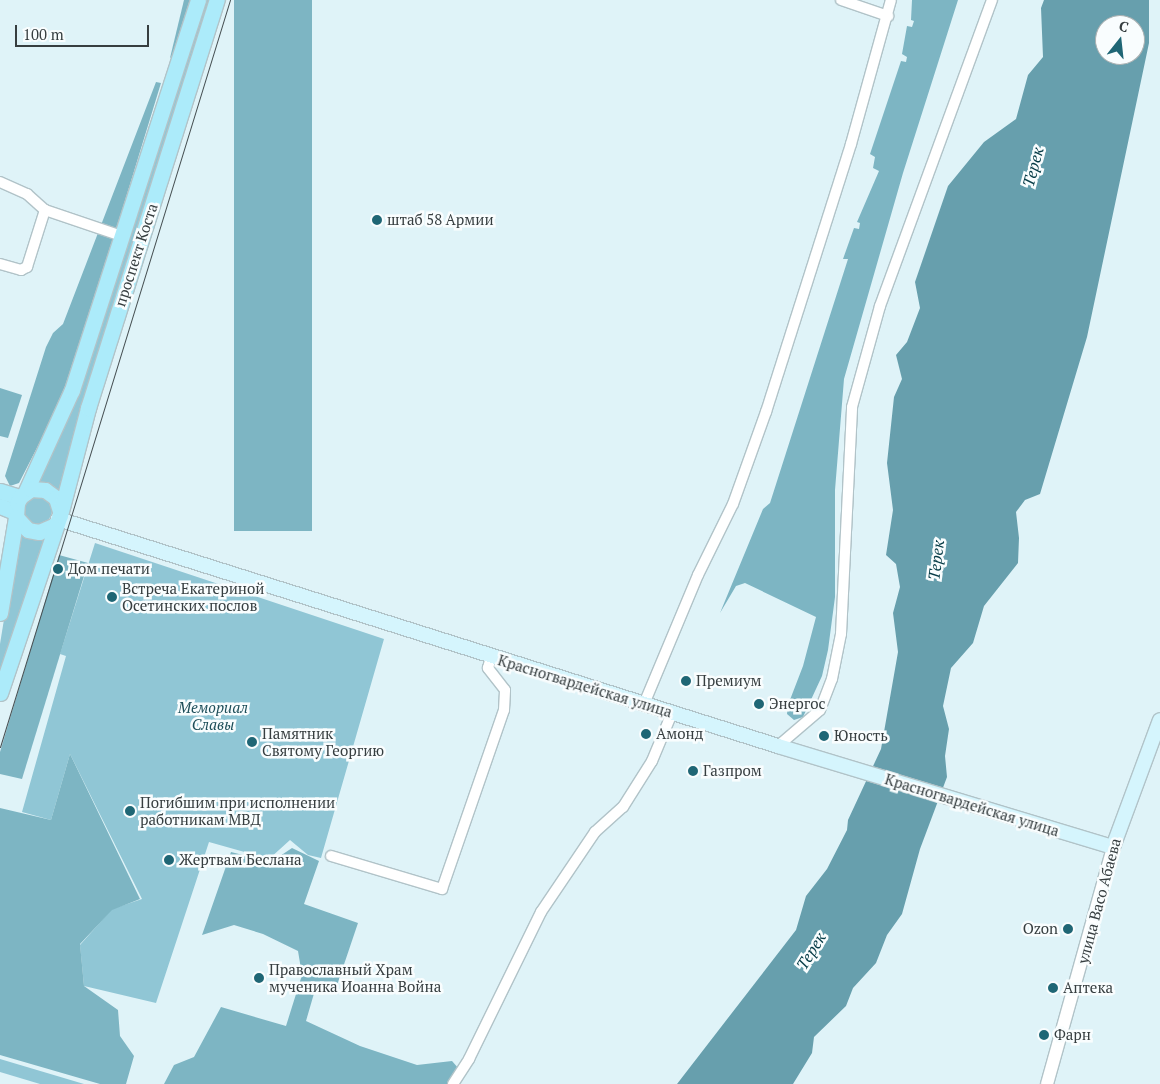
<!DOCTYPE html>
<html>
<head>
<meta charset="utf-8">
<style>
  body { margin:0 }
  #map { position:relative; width:1160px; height:1084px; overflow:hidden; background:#dff3f8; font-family:"PT Serif",serif }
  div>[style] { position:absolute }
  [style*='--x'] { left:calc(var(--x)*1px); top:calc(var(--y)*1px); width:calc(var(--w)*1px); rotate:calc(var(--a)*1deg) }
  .green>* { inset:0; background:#90c6d5 }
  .round { border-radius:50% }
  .forest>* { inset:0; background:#7db5c3; transform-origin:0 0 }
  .water>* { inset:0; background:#679fad }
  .roads { filter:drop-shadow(1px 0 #b1c3c8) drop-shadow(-1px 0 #b1c3c8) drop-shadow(0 1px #b1c3c8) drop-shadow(0 -1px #b1c3c8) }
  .minor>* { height:10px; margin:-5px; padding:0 5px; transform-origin:5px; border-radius:5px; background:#fff }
  .tertiary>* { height:12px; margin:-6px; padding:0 6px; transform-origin:6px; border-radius:6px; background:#fff }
  .secondary>* { height:14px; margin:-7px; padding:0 7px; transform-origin:7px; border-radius:7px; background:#d5f5fd }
  .primary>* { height:15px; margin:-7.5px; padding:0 7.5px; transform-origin:7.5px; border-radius:7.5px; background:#acebfa }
  .tram>* { height:1px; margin:-0.5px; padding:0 0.5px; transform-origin:0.5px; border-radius:0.5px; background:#475053 }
  .dots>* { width:14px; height:14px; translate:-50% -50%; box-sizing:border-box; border:2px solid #f9fdfe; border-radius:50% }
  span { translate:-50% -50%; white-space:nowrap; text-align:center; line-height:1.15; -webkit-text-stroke:5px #f9fdfe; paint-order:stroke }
  .poi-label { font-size:15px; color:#363e40 }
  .left { translate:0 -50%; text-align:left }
  .right { translate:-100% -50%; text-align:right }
  .street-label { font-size:15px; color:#363e40 }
  .park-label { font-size:15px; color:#1d4e59; font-style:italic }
  .water-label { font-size:16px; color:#053b46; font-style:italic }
  .north { position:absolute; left:1095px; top:15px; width:50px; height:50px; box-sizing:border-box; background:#f9fdfe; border:1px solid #abb1b2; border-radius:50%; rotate:16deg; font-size:14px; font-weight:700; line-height:20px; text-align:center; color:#363e40 }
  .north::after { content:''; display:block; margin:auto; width:18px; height:22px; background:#1f6675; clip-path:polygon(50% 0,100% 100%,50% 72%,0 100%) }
  .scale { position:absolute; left:15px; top:25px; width:134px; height:22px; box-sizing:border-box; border:2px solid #363e40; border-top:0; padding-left:6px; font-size:15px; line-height:18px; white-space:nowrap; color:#363e40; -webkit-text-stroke:4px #f9fdfe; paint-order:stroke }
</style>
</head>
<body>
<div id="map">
  <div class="green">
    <div style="clip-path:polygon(203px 0,212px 0,59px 494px,37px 484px)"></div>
    <div class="round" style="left:24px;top:496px;width:28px;height:28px"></div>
    <div style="clip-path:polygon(19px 527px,46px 536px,0 678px,0 644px)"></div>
    <div style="clip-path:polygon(95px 543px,384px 639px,321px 858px,308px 855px,290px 840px,269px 859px,209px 842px,156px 1003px,84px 986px,80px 945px,112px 909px,142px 899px,70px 754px,51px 820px,22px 812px,66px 656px,60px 654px)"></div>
    <div style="clip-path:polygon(0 1059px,84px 1084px,40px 1084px,0 1072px)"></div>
  </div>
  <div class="forest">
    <div style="clip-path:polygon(184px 0,191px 0,173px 56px,170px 58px)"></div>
    <div style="left:234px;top:0;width:78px;height:531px"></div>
    <div style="clip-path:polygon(912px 0,958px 0,903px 173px,844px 379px,835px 490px,835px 597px,828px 650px,822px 676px,803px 717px,794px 720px,787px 714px,788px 705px,803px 666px,816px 617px,745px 583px,736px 586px,720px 613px,763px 509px,770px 503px,848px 259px,843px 259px,854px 228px,859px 229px,860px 223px,857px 222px,879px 171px,873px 168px,875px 157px,870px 154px,901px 61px,906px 62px,907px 57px,902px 54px,907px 26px,912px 27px,914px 21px,911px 20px)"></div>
    <div style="clip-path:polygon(156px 82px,161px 83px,68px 387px,19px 483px,10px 486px,5px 476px,46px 347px,53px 333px,63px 324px)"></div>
    <div style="clip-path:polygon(0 388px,22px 395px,8px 438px,0 436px)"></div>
    <div style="clip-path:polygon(59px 555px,88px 563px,22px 779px,0 774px,0 752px)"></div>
    <div style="clip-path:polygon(70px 754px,140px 899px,112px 910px,80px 944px,84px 986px,118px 1010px,120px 1036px,134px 1056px,126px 1084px,100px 1084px,0 1055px,0 808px,51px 820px)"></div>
    <div style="clip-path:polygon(292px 848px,319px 861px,304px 904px,358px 923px,334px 994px,315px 990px,306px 1021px,360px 1046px,417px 1065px,452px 1061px,459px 1069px,451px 1084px,164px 1084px,174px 1065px,194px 1057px,221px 1007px,286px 1026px,302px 975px,298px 951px,263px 934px,234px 925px,202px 935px,231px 852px,271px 862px)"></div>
  </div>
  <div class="water">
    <div style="clip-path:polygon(evenodd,1044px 0,1149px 0,1149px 43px,1087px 337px,1040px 494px,1025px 500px,1016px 512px,1019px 538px,1018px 563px,984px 606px,973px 643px,951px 668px,943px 706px,949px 729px,945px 756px,947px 777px,920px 849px,902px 914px,887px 935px,876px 963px,853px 988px,846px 1006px,814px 1037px,812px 1053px,793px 1084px,677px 1084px,796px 930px,806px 896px,827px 869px,847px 830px,848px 820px,881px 749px,898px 652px,893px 613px,900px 587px,896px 564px,886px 555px,893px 510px,887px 463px,894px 397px,902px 379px,896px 355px,907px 342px,920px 308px,915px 282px,948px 186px,984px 142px,1016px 119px,1028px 75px,1043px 57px,1041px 8px,1044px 0,1105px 25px,1135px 25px,1135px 55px,1105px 55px,1105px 25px)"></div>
  </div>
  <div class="roads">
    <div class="minor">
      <div style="--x:841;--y:0;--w:50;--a:18.8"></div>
      <div style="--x:0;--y:182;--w:30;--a:24"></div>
      <div style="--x:27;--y:194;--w:24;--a:42"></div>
      <div style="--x:45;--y:210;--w:81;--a:18.7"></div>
      <div style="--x:0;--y:264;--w:22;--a:16"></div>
      <div style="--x:21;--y:270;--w:7;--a:-27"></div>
      <div style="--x:27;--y:267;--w:60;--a:-72.5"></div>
      <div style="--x:644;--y:704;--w:140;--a:-67.3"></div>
      <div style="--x:698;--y:575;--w:79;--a:-63.8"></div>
      <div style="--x:733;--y:504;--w:98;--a:-70.3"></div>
      <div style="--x:766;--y:412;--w:281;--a:-72.4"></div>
      <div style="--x:851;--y:144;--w:149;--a:-74.5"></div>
      <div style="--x:778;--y:746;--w:55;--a:-40.6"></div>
      <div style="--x:820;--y:710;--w:33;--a:-69"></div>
      <div style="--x:832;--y:679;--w:46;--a:-78.7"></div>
      <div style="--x:841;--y:634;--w:227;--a:-87.2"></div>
      <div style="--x:852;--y:407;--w:105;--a:-74.5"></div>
      <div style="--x:880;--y:306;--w:326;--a:-69.9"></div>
      <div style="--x:331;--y:856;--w:116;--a:16.6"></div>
      <div style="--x:442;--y:889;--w:189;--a:-70.9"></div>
      <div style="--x:504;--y:710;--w:20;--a:-87"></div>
      <div style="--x:505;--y:690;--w:28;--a:-128"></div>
      <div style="--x:488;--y:668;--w:11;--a:-75"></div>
      <div style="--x:453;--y:1084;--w:30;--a:-57"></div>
      <div style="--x:469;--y:1059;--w:164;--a:-63.9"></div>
      <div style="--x:541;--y:912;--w:97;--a:-56"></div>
      <div style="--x:595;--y:832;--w:38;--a:-42"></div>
      <div style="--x:623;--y:807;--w:54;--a:-57.8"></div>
      <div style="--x:652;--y:761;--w:52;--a:-67.4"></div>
    </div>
    <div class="tertiary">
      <div style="--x:1047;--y:1084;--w:246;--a:-74.4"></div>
    </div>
    <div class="secondary">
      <div style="--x:58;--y:519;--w:755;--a:17.5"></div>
      <div style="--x:778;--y:746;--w:350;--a:16.8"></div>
      <div style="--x:1113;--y:847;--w:135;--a:-69.7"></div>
    </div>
    <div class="primary">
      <div style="--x:0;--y:491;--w:21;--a:17"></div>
      <div style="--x:25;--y:493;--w:113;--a:-65.5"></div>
      <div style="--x:72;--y:390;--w:410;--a:-72.1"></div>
      <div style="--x:0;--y:506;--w:16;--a:22"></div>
      <div style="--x:55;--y:525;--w:17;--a:156"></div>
      <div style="--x:39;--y:532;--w:11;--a:-170"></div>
      <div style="--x:28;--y:530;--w:18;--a:-133"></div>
      <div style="--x:16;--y:517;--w:14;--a:-86"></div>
      <div style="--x:17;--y:503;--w:7;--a:-63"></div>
      <div style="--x:20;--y:497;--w:14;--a:-36"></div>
      <div style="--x:31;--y:489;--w:14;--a:4"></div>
      <div style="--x:45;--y:490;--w:14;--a:36"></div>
      <div style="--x:56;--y:498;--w:14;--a:73"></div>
      <div style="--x:0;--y:613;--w:97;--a:-80.5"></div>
      <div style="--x:0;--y:693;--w:188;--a:-71.4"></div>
      <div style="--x:60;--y:515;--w:111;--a:-75.3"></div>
      <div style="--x:88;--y:408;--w:428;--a:-72.5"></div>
    </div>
  </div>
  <div class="tram">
    <div style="--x:0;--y:747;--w:782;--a:-72.89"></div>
  </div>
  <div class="dots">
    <div style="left:377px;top:220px;background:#1f6675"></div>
    <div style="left:58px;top:569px;background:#1f6675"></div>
    <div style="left:112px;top:597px;background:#1f6675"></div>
    <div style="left:686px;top:681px;background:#1f6675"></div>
    <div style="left:759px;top:704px;background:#1f6675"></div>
    <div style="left:646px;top:734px;background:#1f6675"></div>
    <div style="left:824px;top:736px;background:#1f6675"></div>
    <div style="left:252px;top:742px;background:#1f6675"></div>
    <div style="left:693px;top:771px;background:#1f6675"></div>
    <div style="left:130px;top:811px;background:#1f6675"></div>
    <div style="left:169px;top:860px;background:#1f6675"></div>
    <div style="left:1068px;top:929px;background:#1f6675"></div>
    <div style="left:259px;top:978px;background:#1f6675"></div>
    <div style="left:1053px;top:988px;background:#1f6675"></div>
    <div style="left:1044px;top:1035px;background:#1f6675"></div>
  </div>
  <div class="poi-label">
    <span class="left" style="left:387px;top:220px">штаб 58 Армии</span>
    <span class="left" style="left:68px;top:569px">Дом печати</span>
    <span class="left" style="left:122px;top:597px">Встреча Екатериной<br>Осетинских послов</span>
    <span class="left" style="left:696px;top:681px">Премиум</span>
    <span class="left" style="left:769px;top:704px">Энергос</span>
    <span class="left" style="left:262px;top:742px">Памятник<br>Святому Георгию</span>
    <span class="left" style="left:656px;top:734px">Амонд</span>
    <span class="left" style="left:834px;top:736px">Юность</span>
    <span class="left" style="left:703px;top:771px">Газпром</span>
    <span class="left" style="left:140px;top:811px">Погибшим при исполнении<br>работникам МВД</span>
    <span class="left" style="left:179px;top:860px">Жертвам Беслана</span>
    <span class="right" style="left:1058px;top:929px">Ozon</span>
    <span class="left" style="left:269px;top:978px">Православный Храм<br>мученика Иоанна Война</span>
    <span class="left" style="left:1063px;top:988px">Аптека</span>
    <span class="left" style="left:1054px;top:1035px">Фарн</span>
  </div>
  <div class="street-label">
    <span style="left:136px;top:255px;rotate:-72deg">проспект Коста</span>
    <span style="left:585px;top:686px;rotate:17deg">Красногвардейская улица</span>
    <span style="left:972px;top:805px;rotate:17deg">Красногвардейская улица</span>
    <span style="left:1099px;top:901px;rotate:-75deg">улица Васо Абаева</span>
  </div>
  <div class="park-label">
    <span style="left:213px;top:716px">Мемориал<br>Славы</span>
  </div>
  <div class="water-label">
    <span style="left:1033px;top:167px;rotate:-75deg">Терек</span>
    <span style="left:936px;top:560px;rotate:-83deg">Терек</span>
    <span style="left:811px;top:951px;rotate:-58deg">Терек</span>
  </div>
  <div class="north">С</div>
  <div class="scale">100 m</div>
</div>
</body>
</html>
